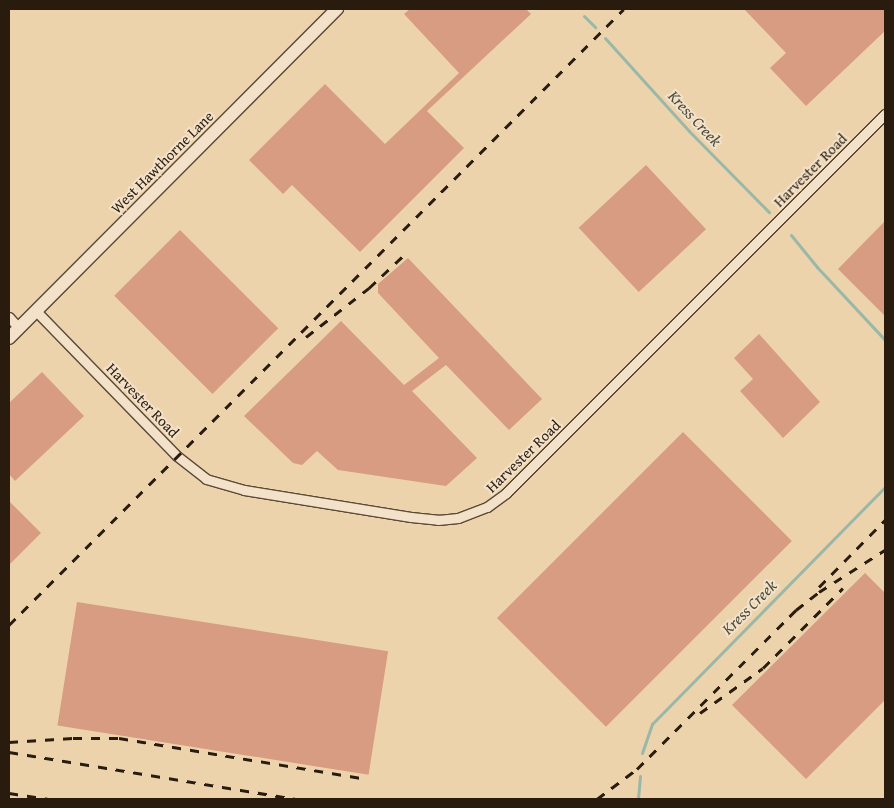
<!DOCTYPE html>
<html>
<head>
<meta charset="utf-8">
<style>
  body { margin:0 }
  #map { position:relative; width:894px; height:808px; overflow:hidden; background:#edd3ac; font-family:"Gentium Book Plus",serif }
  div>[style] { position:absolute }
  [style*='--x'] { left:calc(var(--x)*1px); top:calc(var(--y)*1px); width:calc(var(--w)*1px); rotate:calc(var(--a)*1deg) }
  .stream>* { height:3px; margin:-1.5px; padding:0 1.5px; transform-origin:1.5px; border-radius:1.5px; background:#99b8a8 }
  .building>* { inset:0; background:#d89c82; transform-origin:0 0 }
  .roads { filter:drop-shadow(1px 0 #5a4a36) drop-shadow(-1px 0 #5a4a36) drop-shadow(0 1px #5a4a36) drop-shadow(0 -1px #5a4a36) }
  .street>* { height:9px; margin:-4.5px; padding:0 4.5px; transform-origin:4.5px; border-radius:4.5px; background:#f3e2c9 }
  .secondary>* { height:12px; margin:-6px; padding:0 6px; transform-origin:6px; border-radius:6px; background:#f3e2c9 }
  .rail>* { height:3px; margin-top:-1.5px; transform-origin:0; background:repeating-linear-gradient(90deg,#291c0e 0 9px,transparent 0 18px) }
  span { translate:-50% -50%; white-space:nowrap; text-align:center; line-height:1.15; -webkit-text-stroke:4px #f3e2c9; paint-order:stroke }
  .street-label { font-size:15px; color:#291c0e }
  .water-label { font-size:16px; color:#4b4b3c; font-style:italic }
  .frame { position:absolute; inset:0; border:10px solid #291c0e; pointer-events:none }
</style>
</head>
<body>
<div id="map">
  <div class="stream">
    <div style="--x:584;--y:16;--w:16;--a:45"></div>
    <div style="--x:605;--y:38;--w:125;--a:47.9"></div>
    <div style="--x:689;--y:131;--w:114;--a:45.4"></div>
    <div style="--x:791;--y:235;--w:41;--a:50.9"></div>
    <div style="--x:817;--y:267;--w:100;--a:47"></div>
    <div style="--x:642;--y:753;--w:31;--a:-71"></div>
    <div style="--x:652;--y:724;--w:332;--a:-45.5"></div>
    <div style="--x:638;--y:799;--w:23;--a:-85"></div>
  </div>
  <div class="building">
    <div style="clip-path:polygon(410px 9px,526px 9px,531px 14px,427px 111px,464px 148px,360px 252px,292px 185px,283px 194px,249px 160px,325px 84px,385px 144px,459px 73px,404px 14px)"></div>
    <div style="clip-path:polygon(744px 9px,885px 9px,885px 31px,806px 106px,770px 68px,786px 53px)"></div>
    <div style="left:646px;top:165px;width:88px;height:92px;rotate:47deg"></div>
    <div style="clip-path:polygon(885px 221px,885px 316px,838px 269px)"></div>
    <div style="left:180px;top:230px;width:139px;height:93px;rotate:45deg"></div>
    <div style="clip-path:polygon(408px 258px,542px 399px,509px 430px,446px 365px,412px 391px,477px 458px,446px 486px,338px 470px,317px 451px,302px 465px,293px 463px,244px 416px,341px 321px,404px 385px,439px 358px,378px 293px,378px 284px)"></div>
    <div style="clip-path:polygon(759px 334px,820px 402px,783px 438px,740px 391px,753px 379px,734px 358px)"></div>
    <div style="clip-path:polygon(42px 372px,84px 416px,15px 481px,9px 474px,9px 403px)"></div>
    <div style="left:683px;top:432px;width:154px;height:263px;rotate:45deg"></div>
    <div style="clip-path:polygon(9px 501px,41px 533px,9px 565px)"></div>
    <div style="clip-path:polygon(865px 573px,885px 593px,885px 700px,806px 779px,732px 705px)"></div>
    <div style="left:77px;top:602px;width:315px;height:125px;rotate:9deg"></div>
  </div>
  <div class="roads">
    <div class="street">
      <div style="--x:36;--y:311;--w:202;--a:45.8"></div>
      <div style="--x:177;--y:456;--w:37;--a:38"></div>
      <div style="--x:206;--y:479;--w:40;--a:16"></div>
      <div style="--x:244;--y:490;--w:169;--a:9.2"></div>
      <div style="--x:411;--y:517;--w:27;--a:6"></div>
      <div style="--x:438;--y:520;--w:20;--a:-6"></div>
      <div style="--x:458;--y:518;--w:31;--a:-21"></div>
      <div style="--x:487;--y:507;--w:24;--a:-36"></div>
      <div style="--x:506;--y:493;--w:536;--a:-45"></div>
      <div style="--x:9;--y:317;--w:15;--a:48"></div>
    </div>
    <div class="secondary">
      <div style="--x:9;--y:338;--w:465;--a:-45.1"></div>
    </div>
  </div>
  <div class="rail">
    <div style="--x:306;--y:337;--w:80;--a:-37.9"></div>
    <div style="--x:369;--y:288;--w:48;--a:-43.3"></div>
    <div style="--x:819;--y:587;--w:94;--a:-45.4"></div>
    <div style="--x:9;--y:625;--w:870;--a:-45.05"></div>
    <div style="--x:700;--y:713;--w:77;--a:-35.5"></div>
    <div style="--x:763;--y:668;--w:113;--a:-45"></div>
    <div style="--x:9;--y:742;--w:64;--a:-3.6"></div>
    <div style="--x:73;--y:738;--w:46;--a:0"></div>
    <div style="--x:119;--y:738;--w:250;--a:9.4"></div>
    <div style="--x:9;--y:752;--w:292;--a:9.3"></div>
    <div style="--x:9;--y:793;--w:40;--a:8.5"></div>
    <div style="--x:597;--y:799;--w:50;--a:-36.9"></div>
    <div style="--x:637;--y:769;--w:225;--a:-45"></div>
    <div style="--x:796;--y:610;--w:29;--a:-38"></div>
    <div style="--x:819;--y:592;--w:78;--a:-32.5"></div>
  </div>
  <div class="street-label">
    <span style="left:162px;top:162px;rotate:-45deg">West Hawthorne Lane</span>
    <span style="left:810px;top:170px;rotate:-45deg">Harvester Road</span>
    <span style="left:143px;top:400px;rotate:46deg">Harvester Road</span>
    <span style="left:523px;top:456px;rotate:-44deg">Harvester Road</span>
  </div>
  <div class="water-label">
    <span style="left:695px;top:118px;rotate:47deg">Kress Creek</span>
    <span style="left:749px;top:607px;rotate:-45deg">Kress Creek</span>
  </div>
  <div class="frame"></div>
</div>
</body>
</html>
